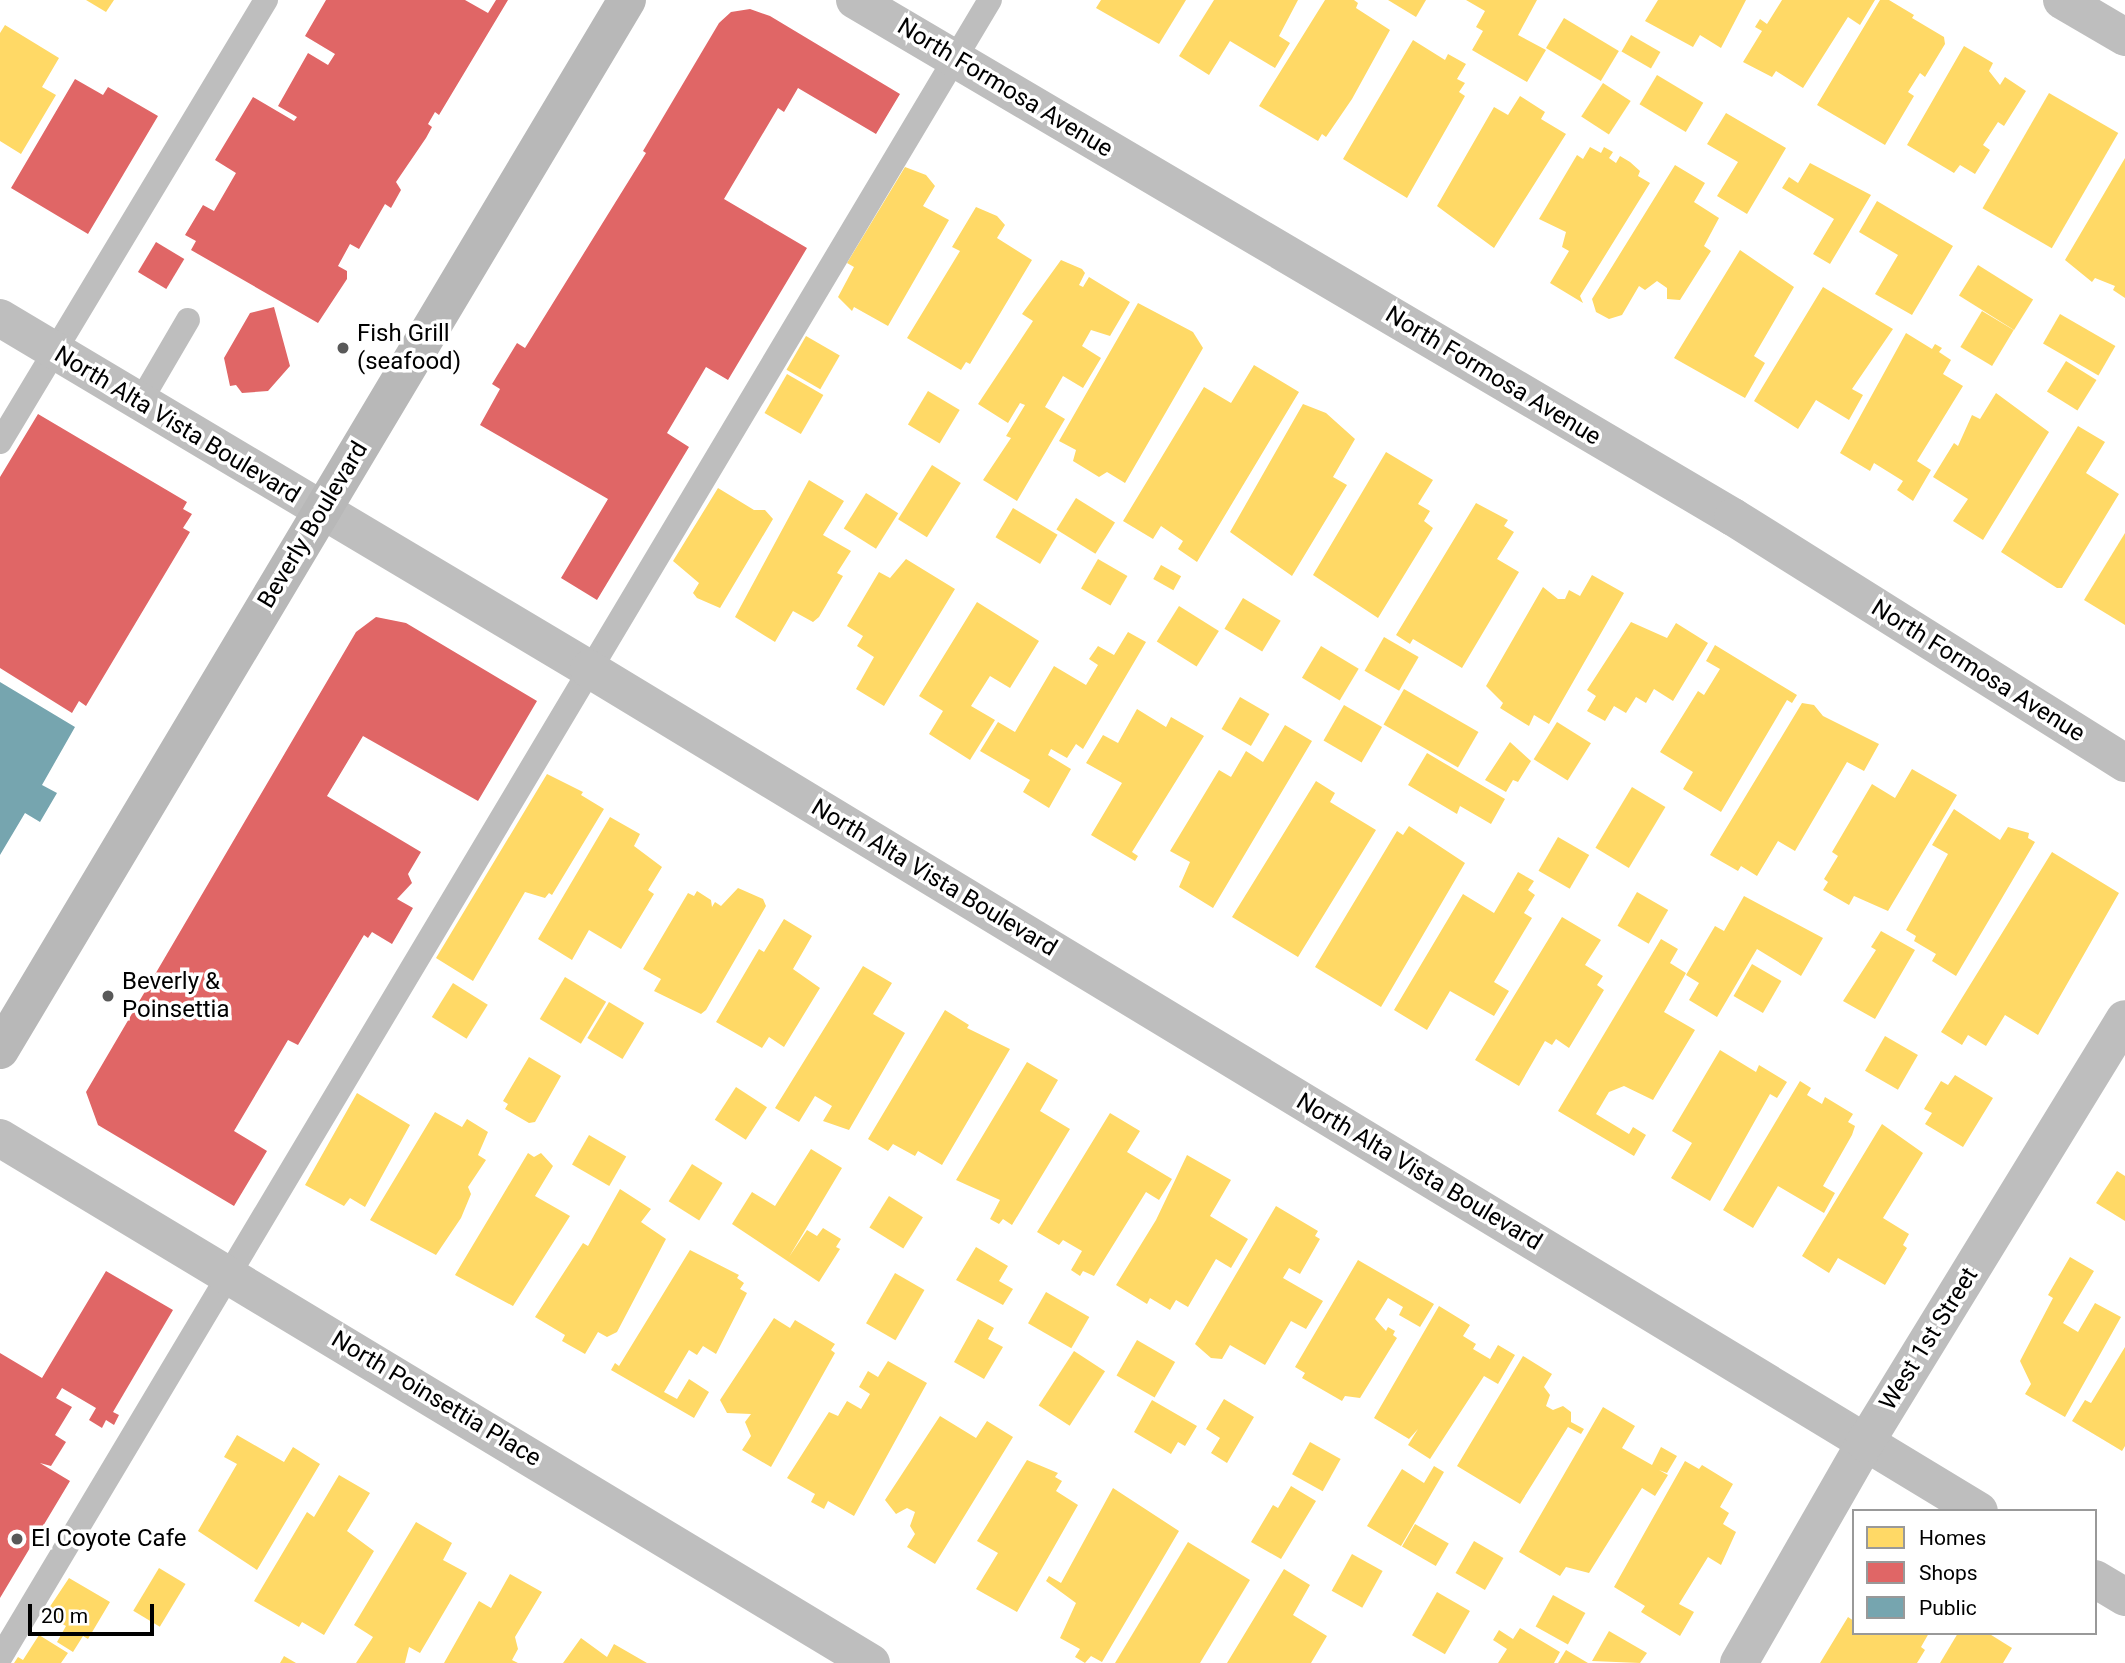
<!DOCTYPE html>
<html>
<head>
<meta charset="utf-8">
<style>
  body { margin:0 }
  #map { position:relative; width:2125px; height:1663px; overflow:hidden; background:#fff; font-family:Roboto,sans-serif }
  div>[style] { position:absolute }
  [style*='--x'] { left:calc(var(--x)*1px); top:calc(var(--y)*1px); width:calc(var(--w)*1px); rotate:calc(var(--a)*1deg) }
  .homes>* { inset:0; background:#ffd966; transform-origin:0 0 }
  .shops>* { inset:0; background:#e06666; transform-origin:0 0 }
  .public>* { inset:0; background:#76a5af }
  .lane>* { height:24px; margin:-12px; padding:0 12px; transform-origin:12px; border-radius:12px; background:#bebebe }
  .street>* { height:38px; margin:-19px; padding:0 19px; transform-origin:19px; border-radius:19px; background:#bebebe }
  .secondary>* { height:38px; margin:-19px; padding:0 19px; transform-origin:19px; border-radius:19px; background:#b8b8b8 }
  .dots>* { width:19px; height:19px; translate:-50% -50%; box-sizing:border-box; border:4px solid #fff; border-radius:50% }
  span { translate:-50% -50%; white-space:nowrap; text-align:center; line-height:1.15; -webkit-text-stroke:7px #fff; paint-order:stroke }
  .street-label { font-size:24px; color:#000 }
  .poi-label { font-size:24px; color:#000 }
  .left { translate:0 -50%; text-align:left }
  .legend { position:absolute; left:1852px; top:1509px; width:245px; height:126px; box-sizing:border-box; background:#fff; border:2px solid #999; margin:0; padding:9px 12px; list-style:none; font-size:21px; color:#000 }
  .legend li { display:flex; align-items:center; gap:14px; height:35px }
  .legend b { width:35px; border:2px solid #999 }
  .scale { position:absolute; left:28px; top:1604px; width:126px; height:32px; box-sizing:border-box; border:4px solid #000; border-top:0; padding-left:9px; font-size:21px; line-height:24px; white-space:nowrap; color:#000; -webkit-text-stroke:5px #fff; paint-order:stroke }
</style>
</head>
<body>
<div id="map">
  <div class="homes">
    <div style="clip-path:polygon(86px 0,114px 0,106px 12px)"></div>
    <div style="clip-path:polygon(1101px 0,1186px 0,1159px 44px,1096px 8px)"></div>
    <div style="clip-path:polygon(1214px 0,1298px 0,1279px 36px,1290px 43px,1275px 68px,1230px 41px,1209px 75px,1179px 56px)"></div>
    <div style="clip-path:polygon(1325px 0,1354px 0,1358px 3px,1356px 8px,1390px 30px,1352px 99px,1326px 137px,1322px 134px,1318px 141px,1259px 106px)"></div>
    <div style="clip-path:polygon(1388px 0,1426px 0,1416px 17px)"></div>
    <div style="clip-path:polygon(1466px 0,1537px 0,1518px 35px,1546px 50px,1527px 82px,1472px 50px,1483px 31px,1476px 27px,1485px 11px)"></div>
    <div style="clip-path:polygon(1658px 0,1746px 0,1721px 48px,1700px 35px,1693px 47px,1645px 21px)"></div>
    <div style="clip-path:polygon(1782px 0,1875px 0,1860px 25px,1848px 17px,1803px 88px,1776px 71px,1772px 77px,1743px 62px,1762px 31px,1755px 27px,1760px 19px,1767px 24px)"></div>
    <div style="clip-path:polygon(1880px 0,1889px 0,1914px 15px,1912px 18px,1944px 37px,1945px 44px,1925px 77px,1920px 73px,1908px 92px,1914px 96px,1885px 145px,1817px 105px)"></div>
    <div style="left:1564px;top:18px;width:64px;height:35px;rotate:31deg"></div>
    <div style="clip-path:polygon(5px 25px,59px 58px,42px 87px,56px 95px,21px 154px,0 141px,0 33px)"></div>
    <div style="left:1631px;top:35px;width:34px;height:19px;rotate:30deg"></div>
    <div style="clip-path:polygon(1413px 40px,1445px 60px,1448px 54px,1466px 64px,1457px 79px,1465px 83px,1459px 92px,1465px 96px,1407px 198px,1343px 159px)"></div>
    <div style="clip-path:polygon(1964px 46px,1993px 63px,1989px 71px,2000px 85px,2005px 77px,2026px 91px,2004px 126px,1998px 122px,1983px 145px,1990px 150px,1975px 174px,1960px 165px,1954px 173px,1907px 145px)"></div>
    <div style="left:1657px;top:75px;width:54px;height:34px;rotate:31deg"></div>
    <div style="left:1603px;top:83px;width:33px;height:40px;rotate:33deg"></div>
    <div style="left:2049px;top:93px;width:80px;height:133px;rotate:30deg"></div>
    <div style="clip-path:polygon(1520px 96px,1545px 112px,1541px 119px,1566px 134px,1494px 248px,1437px 206px,1494px 107px,1508px 115px)"></div>
    <div style="clip-path:polygon(1726px 113px,1786px 148px,1747px 214px,1717px 196px,1738px 162px,1707px 144px)"></div>
    <div style="clip-path:polygon(1590px 147px,1601px 153px,1604px 147px,1613px 152px,1609px 158px,1616px 163px,1620px 156px,1630px 162px,1640px 171px,1638px 176px,1650px 183px,1580px 296px,1583px 303px,1550px 283px,1569px 251px,1562px 247px,1566px 232px,1539px 219px,1577px 155px,1583px 159px)"></div>
    <div style="clip-path:polygon(2125px 158px,2125px 298px,2113px 290px,2115px 286px,2095px 278px,2092px 282px,2065px 260px)"></div>
    <div style="clip-path:polygon(1810px 163px,1871px 195px,1830px 264px,1813px 254px,1834px 219px,1782px 188px,1789px 177px,1798px 183px)"></div>
    <div style="clip-path:polygon(1675px 165px,1705px 183px,1694px 202px,1719px 218px,1704px 246px,1711px 251px,1680px 300px,1667px 299px,1667px 288px,1657px 281px,1645px 290px,1639px 286px,1622px 315px,1609px 319px,1596px 312px,1592px 299px)"></div>
    <div style="clip-path:polygon(905px 167px,926px 175px,935px 186px,923px 206px,949px 220px,888px 326px,854px 307px,852px 311px,838px 297px,854px 267px,847px 263px)"></div>
    <div style="clip-path:polygon(1877px 201px,1953px 246px,1912px 315px,1875px 294px,1898px 255px,1859px 232px)"></div>
    <div style="clip-path:polygon(976px 207px,997px 216px,1005px 225px,997px 238px,1032px 260px,970px 364px,966px 362px,961px 370px,907px 338px,960px 251px,952px 247px)"></div>
    <div style="clip-path:polygon(1740px 250px,1794px 287px,1754px 356px,1765px 363px,1745px 398px,1674px 358px)"></div>
    <div style="clip-path:polygon(1061px 260px,1082px 269px,1085px 273px,1079px 285px,1083px 287px,1089px 277px,1130px 302px,1110px 336px,1091px 330px,1082px 346px,1101px 358px,1083px 388px,1063px 376px,1045px 407px,1065px 419px,1017px 501px,983px 480px,1011px 438px,1006px 436px,1025px 405px,1020px 403px,1008px 423px,978px 404px,1033px 321px,1022px 314px)"></div>
    <div style="left:1978px;top:265px;width:65px;height:36px;rotate:32deg"></div>
    <div style="clip-path:polygon(1823px 287px,1893px 329px,1852px 389px,1863px 395px,1849px 420px,1816px 400px,1798px 429px,1754px 401px)"></div>
    <div style="clip-path:polygon(1138px 303px,1193px 332px,1203px 348px,1125px 483px,1107px 472px,1099px 477px,1073px 461px,1076px 450px,1059px 441px)"></div>
    <div style="left:1982px;top:311px;width:37px;height:42px;rotate:31deg"></div>
    <div style="left:2060px;top:314px;width:64px;height:34px;rotate:30deg"></div>
    <div style="clip-path:polygon(1906px 333px,1932px 349px,1935px 344px,1942px 348px,1939px 352px,1951px 360px,1943px 374px,1963px 386px,1917px 461px,1931px 470px,1913px 501px,1897px 490px,1903px 481px,1874px 463px,1870px 471px,1840px 453px)"></div>
    <div style="left:806px;top:336px;width:39px;height:39px;rotate:30deg"></div>
    <div style="left:2066px;top:361px;width:36px;height:36px;rotate:32deg"></div>
    <div style="clip-path:polygon(1254px 365px,1299px 392px,1197px 562px,1178px 549px,1183px 541px,1161px 526px,1153px 539px,1123px 521px,1204px 387px,1231px 403px)"></div>
    <div style="left:787px;top:374px;width:42px;height:45px;rotate:30deg"></div>
    <div style="left:928px;top:391px;width:37px;height:39px;rotate:31deg"></div>
    <div style="clip-path:polygon(1996px 393px,2049px 432px,1983px 540px,1953px 521px,1968px 499px,1933px 477px,1954px 443px,1958px 446px,1972px 415px,1980px 419px)"></div>
    <div style="clip-path:polygon(1303px 404px,1326px 413px,1355px 439px,1333px 477px,1347px 485px,1292px 576px,1230px 532px)"></div>
    <div style="clip-path:polygon(2078px 426px,2105px 442px,2086px 473px,2119px 494px,2062px 588px,2057px 588px,2001px 552px)"></div>
    <div style="clip-path:polygon(1386px 452px,1433px 480px,1418px 504px,1430px 511px,1424px 521px,1433px 528px,1378px 618px,1313px 575px)"></div>
    <div style="left:932px;top:465px;width:34px;height:64px;rotate:32deg"></div>
    <div style="clip-path:polygon(809px 480px,844px 501px,823px 535px,851px 551px,837px 573px,843px 576px,819px 617px,813px 622px,793px 611px,775px 642px,735px 617px)"></div>
    <div style="clip-path:polygon(718px 488px,754px 510px,765px 510px,773px 519px,720px 608px,697px 598px,693px 593px,699px 583px,673px 561px)"></div>
    <div style="left:866px;top:493px;width:38px;height:42px;rotate:32deg"></div>
    <div style="left:1076px;top:498px;width:46px;height:37px;rotate:32deg"></div>
    <div style="clip-path:polygon(1476px 503px,1508px 520px,1504px 526px,1514px 532px,1497px 559px,1519px 572px,1462px 668px,1413px 639px,1410px 644px,1396px 635px)"></div>
    <div style="left:1013px;top:508px;width:52px;height:34px;rotate:31deg"></div>
    <div style="clip-path:polygon(2125px 533px,2125px 625px,2084px 600px)"></div>
    <div style="clip-path:polygon(906px 559px,955px 589px,884px 706px,856px 689px,874px 657px,857px 646px,863px 636px,847px 626px,879px 572px,890px 578px)"></div>
    <div style="left:1098px;top:559px;width:34px;height:34px;rotate:30deg"></div>
    <div style="left:1161px;top:565px;width:23px;height:16px;rotate:29deg"></div>
    <div style="clip-path:polygon(1592px 575px,1624px 593px,1549px 724px,1534px 715px,1529px 726px,1500px 708px,1503px 703px,1486px 686px,1543px 587px,1558px 599px,1565px 599px,1569px 590px,1580px 596px)"></div>
    <div style="left:1243px;top:598px;width:44px;height:36px;rotate:31deg"></div>
    <div style="clip-path:polygon(977px 602px,1039px 641px,1010px 688px,990px 676px,971px 706px,995px 720px,970px 760px,929px 734px,943px 711px,919px 696px)"></div>
    <div style="left:1179px;top:606px;width:47px;height:42px;rotate:32deg"></div>
    <div style="clip-path:polygon(1631px 622px,1667px 638px,1676px 623px,1708px 643px,1673px 701px,1654px 689px,1646px 703px,1636px 697px,1626px 713px,1614px 706px,1605px 721px,1587px 711px,1596px 696px,1587px 690px)"></div>
    <div style="clip-path:polygon(1128px 632px,1146px 642px,1083px 749px,1076px 744px,1067px 758px,1051px 749px,1048px 755px,1071px 769px,1049px 808px,1023px 792px,1030px 780px,980px 751px,998px 722px,1015px 732px,1054px 666px,1086px 685px,1098px 665px,1089px 659px,1098px 646px,1114px 655px)"></div>
    <div style="left:1384px;top:637px;width:40px;height:39px;rotate:30deg"></div>
    <div style="clip-path:polygon(1715px 645px,1797px 695px,1792px 703px,1787px 700px,1721px 812px,1683px 789px,1693px 772px,1660px 752px,1698px 691px,1704px 695px,1720px 669px,1706px 661px)"></div>
    <div style="left:1321px;top:646px;width:44px;height:37px;rotate:31deg"></div>
    <div style="left:1404px;top:689px;width:86px;height:41px;rotate:30deg"></div>
    <div style="left:1240px;top:697px;width:34px;height:37px;rotate:30deg"></div>
    <div style="clip-path:polygon(1802px 703px,1814px 705px,1823px 716px,1879px 744px,1864px 771px,1847px 762px,1795px 851px,1778px 841px,1757px 876px,1741px 866px,1738px 871px,1710px 855px)"></div>
    <div style="left:1344px;top:705px;width:44px;height:41px;rotate:30deg"></div>
    <div style="clip-path:polygon(1137px 709px,1166px 727px,1171px 717px,1204px 736px,1132px 852px,1138px 856px,1135px 861px,1091px 835px,1122px 783px,1086px 763px,1103px 735px,1118px 743px)"></div>
    <div style="left:1557px;top:722px;width:40px;height:44px;rotate:32deg"></div>
    <div style="clip-path:polygon(1285px 725px,1312px 741px,1213px 908px,1179px 887px,1190px 862px,1170px 851px,1219px 770px,1231px 777px,1246px 751px,1263px 762px)"></div>
    <div style="clip-path:polygon(1510px 742px,1531px 761px,1518px 782px,1513px 780px,1506px 792px,1485px 780px)"></div>
    <div style="clip-path:polygon(1427px 753px,1505px 799px,1491px 824px,1460px 806px,1457px 814px,1408px 785px)"></div>
    <div style="clip-path:polygon(1912px 769px,1957px 795px,1888px 911px,1854px 896px,1849px 905px,1823px 890px,1828px 882px,1824px 879px,1838px 856px,1832px 852px,1872px 784px,1895px 798px)"></div>
    <div style="clip-path:polygon(547px 774px,583px 792px,581px 795px,604px 809px,552px 895px,549px 893px,545px 898px,525px 892px,473px 981px,436px 958px)"></div>
    <div style="clip-path:polygon(1316px 781px,1335px 793px,1330px 802px,1376px 830px,1298px 957px,1232px 917px)"></div>
    <div style="left:1632px;top:787px;width:39px;height:71px;rotate:31deg"></div>
    <div style="clip-path:polygon(1954px 809px,2000px 840px,2008px 827px,2029px 833px,2028px 838px,2035px 842px,1956px 976px,1932px 961px,1936px 954px,1914px 941px,1916px 936px,1906px 930px,1948px 854px,1932px 845px)"></div>
    <div style="clip-path:polygon(610px 817px,640px 834px,634px 846px,662px 867px,648px 890px,654px 894px,621px 949px,589px 930px,572px 960px,538px 939px)"></div>
    <div style="clip-path:polygon(1409px 826px,1465px 863px,1381px 1007px,1315px 967px,1397px 831px,1403px 835px)"></div>
    <div style="left:1558px;top:837px;width:36px;height:39px;rotate:30deg"></div>
    <div style="clip-path:polygon(2052px 852px,2119px 893px,2038px 1035px,2005px 1015px,1986px 1046px,1968px 1035px,1962px 1045px,1941px 1032px)"></div>
    <div style="clip-path:polygon(1518px 872px,1534px 881px,1528px 890px,1535px 895px,1524px 913px,1532px 918px,1494px 982px,1509px 991px,1494px 1016px,1450px 991px,1427px 1030px,1394px 1010px,1463px 894px,1494px 913px)"></div>
    <div style="clip-path:polygon(738px 888px,763px 899px,766px 906px,706px 1010px,701px 1014px,654px 991px,661px 979px,643px 969px,688px 893px,694px 896px,697px 891px,711px 900px,712px 907px,715px 902px,721px 906px)"></div>
    <div style="left:1637px;top:892px;width:36px;height:39px;rotate:30deg"></div>
    <div style="clip-path:polygon(1744px 896px,1823px 938px,1801px 976px,1757px 949px,1717px 1017px,1689px 1000px,1699px 983px,1686px 975px,1715px 926px,1724px 931px)"></div>
    <div style="clip-path:polygon(1562px 917px,1601px 940px,1585px 965px,1603px 976px,1597px 985px,1604px 990px,1569px 1048px,1556px 1039px,1552px 1045px,1545px 1041px,1519px 1086px,1475px 1060px)"></div>
    <div style="clip-path:polygon(784px 919px,812px 936px,793px 969px,820px 988px,784px 1047px,769px 1037px,762px 1048px,716px 1022px,759px 949px,764px 952px)"></div>
    <div style="clip-path:polygon(1881px 931px,1915px 950px,1875px 1019px,1843px 1001px,1876px 950px,1871px 947px)"></div>
    <div style="clip-path:polygon(1661px 939px,1678px 949px,1670px 963px,1686px 973px,1664px 1012px,1695px 1030px,1653px 1100px,1624px 1086px,1609px 1092px,1596px 1114px,1629px 1134px,1633px 1127px,1646px 1135px,1634px 1156px,1558px 1111px)"></div>
    <div style="left:1752px;top:964px;width:34px;height:37px;rotate:30deg"></div>
    <div style="clip-path:polygon(863px 966px,892px 983px,873px 1014px,905px 1033px,849px 1130px,823px 1121px,832px 1106px,815px 1096px,799px 1122px,775px 1108px)"></div>
    <div style="left:565px;top:977px;width:48px;height:49px;rotate:31deg"></div>
    <div style="left:453px;top:983px;width:41px;height:40px;rotate:32deg"></div>
    <div style="left:609px;top:1002px;width:41px;height:42px;rotate:31deg"></div>
    <div style="clip-path:polygon(945px 1010px,969px 1025px,967px 1028px,1010px 1049px,942px 1165px,918px 1151px,915px 1156px,893px 1144px,888px 1151px,868px 1139px)"></div>
    <div style="left:1885px;top:1036px;width:38px;height:40px;rotate:30deg"></div>
    <div style="clip-path:polygon(1720px 1050px,1756px 1072px,1759px 1065px,1787px 1082px,1777px 1098px,1770px 1094px,1710px 1201px,1671px 1178px,1692px 1143px,1672px 1131px)"></div>
    <div style="clip-path:polygon(529px 1057px,561px 1076px,535px 1122px,529px 1123px,505px 1109px,508px 1104px,503px 1101px)"></div>
    <div style="clip-path:polygon(1027px 1062px,1058px 1080px,1040px 1111px,1070px 1129px,1012px 1225px,1003px 1219px,999px 1224px,990px 1219px,1000px 1200px,956px 1180px)"></div>
    <div style="clip-path:polygon(1955px 1075px,1993px 1098px,1963px 1147px,1925px 1124px,1932px 1113px,1924px 1109px,1941px 1081px,1948px 1085px)"></div>
    <div style="clip-path:polygon(1800px 1081px,1811px 1088px,1807px 1095px,1822px 1104px,1825px 1097px,1853px 1114px,1848px 1122px,1855px 1126px,1852px 1135px,1823px 1186px,1835px 1193px,1824px 1213px,1778px 1186px,1753px 1228px,1723px 1210px)"></div>
    <div style="left:736px;top:1087px;width:37px;height:39px;rotate:33deg"></div>
    <div style="clip-path:polygon(357px 1093px,410px 1125px,365px 1207px,350px 1198px,344px 1206px,305px 1185px)"></div>
    <div style="clip-path:polygon(435px 1112px,462px 1127px,467px 1119px,488px 1132px,478px 1155px,486px 1160px,468px 1187px,471px 1194px,461px 1218px,436px 1255px,370px 1220px)"></div>
    <div style="clip-path:polygon(1110px 1113px,1140px 1131px,1127px 1152px,1172px 1179px,1159px 1200px,1146px 1192px,1094px 1276px,1083px 1271px,1080px 1276px,1071px 1270px,1082px 1251px,1063px 1240px,1059px 1245px,1037px 1232px)"></div>
    <div style="clip-path:polygon(1882px 1124px,1923px 1153px,1883px 1218px,1909px 1234px,1903px 1245px,1907px 1248px,1885px 1285px,1838px 1258px,1829px 1273px,1802px 1256px)"></div>
    <div style="left:589px;top:1135px;width:43px;height:34px;rotate:30deg"></div>
    <div style="clip-path:polygon(811px 1149px,842px 1168px,789px 1257px,807px 1230px,817px 1236px,823px 1228px,841px 1239px,836px 1247px,840px 1249px,819px 1282px,732px 1224px,752px 1192px,775px 1206px)"></div>
    <div style="clip-path:polygon(528px 1153px,534px 1157px,541px 1153px,553px 1166px,535px 1196px,570px 1216px,513px 1306px,455px 1275px)"></div>
    <div style="clip-path:polygon(1187px 1155px,1231px 1180px,1210px 1216px,1248px 1239px,1231px 1268px,1216px 1259px,1188px 1307px,1176px 1300px,1170px 1310px,1150px 1298px,1147px 1304px,1116px 1285px,1156px 1220px)"></div>
    <div style="left:692px;top:1164px;width:36px;height:44px;rotate:32deg"></div>
    <div style="clip-path:polygon(2117px 1171px,2125px 1176px,2125px 1221px,2096px 1203px)"></div>
    <div style="clip-path:polygon(620px 1189px,651px 1209px,641px 1222px,666px 1239px,617px 1332px,607px 1337px,598px 1332px,585px 1354px,562px 1341px,565px 1335px,535px 1317px,583px 1243px,588px 1246px)"></div>
    <div style="left:889px;top:1196px;width:40px;height:37px;rotate:32deg"></div>
    <div style="clip-path:polygon(1276px 1206px,1318px 1231px,1315px 1236px,1320px 1239px,1300px 1274px,1289px 1268px,1283px 1278px,1323px 1301px,1306px 1329px,1291px 1321px,1265px 1365px,1230px 1345px,1222px 1359px,1211px 1358px,1195px 1344px)"></div>
    <div style="clip-path:polygon(976px 1247px,1008px 1266px,999px 1281px,1013px 1289px,1003px 1305px,956px 1280px)"></div>
    <div style="clip-path:polygon(690px 1250px,739px 1275px,737px 1278px,744px 1283px,740px 1289px,747px 1293px,716px 1354px,703px 1346px,697px 1355px,689px 1350px,664px 1392px,677px 1399px,689px 1379px,709px 1392px,694px 1418px,611px 1370px,615px 1363px,619px 1366px)"></div>
    <div style="clip-path:polygon(2070px 1257px,2094px 1271px,2063px 1323px,2078px 1332px,2095px 1303px,2121px 1317px,2065px 1417px,2025px 1394px,2031px 1384px,2020px 1361px,2053px 1298px,2048px 1295px)"></div>
    <div style="clip-path:polygon(1358px 1260px,1434px 1304px,1420px 1327px,1399px 1315px,1403px 1307px,1388px 1298px,1375px 1319px,1386px 1331px,1388px 1327px,1395px 1331px,1393px 1335px,1397px 1338px,1360px 1398px,1345px 1396px,1342px 1401px,1302px 1378px,1305px 1373px,1295px 1367px)"></div>
    <div style="left:895px;top:1273px;width:34px;height:58px;rotate:30deg"></div>
    <div style="left:1046px;top:1292px;width:50px;height:36px;rotate:30deg"></div>
    <div style="clip-path:polygon(1439px 1306px,1470px 1325px,1463px 1336px,1476px 1344px,1473px 1349px,1490px 1359px,1498px 1345px,1515px 1355px,1498px 1384px,1484px 1376px,1430px 1459px,1408px 1445px,1418px 1429px,1409px 1439px,1374px 1418px)"></div>
    <div style="clip-path:polygon(774px 1318px,790px 1328px,795px 1320px,835px 1344px,831px 1350px,835px 1353px,771px 1467px,742px 1450px,751px 1436px,745px 1422px,751px 1414px,727px 1413px,720px 1400px)"></div>
    <div style="clip-path:polygon(978px 1319px,994px 1328px,988px 1339px,1003px 1347px,984px 1379px,954px 1362px)"></div>
    <div style="left:1137px;top:1340px;width:44px;height:41px;rotate:30deg"></div>
    <div style="clip-path:polygon(2125px 1347px,2125px 1446px,2122px 1451px,2072px 1421px,2085px 1400px,2091px 1403px)"></div>
    <div style="left:1074px;top:1351px;width:37px;height:65px;rotate:33deg"></div>
    <div style="clip-path:polygon(1523px 1356px,1552px 1374px,1544px 1387px,1550px 1395px,1546px 1406px,1553px 1410px,1563px 1406px,1571px 1412px,1571px 1422px,1584px 1429px,1581px 1434px,1568px 1427px,1520px 1504px,1457px 1466px)"></div>
    <div style="clip-path:polygon(888px 1361px,927px 1383px,854px 1516px,828px 1501px,824px 1509px,811px 1502px,815px 1494px,787px 1478px,829px 1412px,838px 1416px,847px 1401px,861px 1409px,870px 1394px,859px 1387px,868px 1371px,878px 1377px)"></div>
    <div style="clip-path:polygon(1224px 1399px,1254px 1417px,1227px 1463px,1211px 1453px,1220px 1438px,1206px 1429px)"></div>
    <div style="clip-path:polygon(1152px 1400px,1197px 1426px,1185px 1446px,1178px 1442px,1171px 1454px,1134px 1432px)"></div>
    <div style="clip-path:polygon(1603px 1407px,1635px 1426px,1622px 1448px,1652px 1465px,1661px 1447px,1677px 1456px,1667px 1473px,1659px 1470px,1668px 1475px,1655px 1496px,1642px 1488px,1589px 1573px,1566px 1567px,1560px 1576px,1519px 1552px)"></div>
    <div style="clip-path:polygon(940px 1416px,976px 1438px,987px 1421px,1013px 1437px,935px 1564px,907px 1547px,915px 1534px,910px 1526px,915px 1512px,907px 1508px,896px 1514px,885px 1500px)"></div>
    <div style="clip-path:polygon(237px 1435px,284px 1462px,293px 1447px,320px 1464px,257px 1570px,198px 1531px,237px 1464px,224px 1457px)"></div>
    <div style="left:1310px;top:1442px;width:35px;height:37px;rotate:29deg"></div>
    <div style="clip-path:polygon(1027px 1460px,1058px 1473px,1055px 1477px,1062px 1481px,1056px 1491px,1078px 1505px,1017px 1612px,976px 1589px,998px 1553px,977px 1541px)"></div>
    <div style="clip-path:polygon(1685px 1461px,1699px 1469px,1702px 1465px,1733px 1484px,1720px 1507px,1729px 1513px,1723px 1524px,1736px 1532px,1721px 1565px,1708px 1557px,1679px 1604px,1694px 1612px,1680px 1636px,1641px 1612px,1645px 1606px,1614px 1587px)"></div>
    <div style="clip-path:polygon(1434px 1466px,1444px 1472px,1401px 1546px,1367px 1526px,1402px 1469px,1424px 1483px)"></div>
    <div style="clip-path:polygon(339px 1475px,370px 1493px,347px 1531px,374px 1551px,324px 1635px,302px 1622px,299px 1627px,254px 1601px,307px 1512px,314px 1517px)"></div>
    <div style="clip-path:polygon(1291px 1486px,1316px 1501px,1281px 1559px,1251px 1542px,1273px 1505px,1278px 1508px)"></div>
    <div style="clip-path:polygon(1113px 1488px,1179px 1531px,1102px 1662px,1091px 1656px,1085px 1663px,1075px 1657px,1080px 1649px,1060px 1638px,1076px 1603px,1046px 1581px,1049px 1576px,1061px 1583px)"></div>
    <div style="clip-path:polygon(416px 1522px,452px 1543px,443px 1560px,467px 1573px,420px 1653px,409px 1647px,405px 1663px,356px 1663px,373px 1637px,354px 1625px)"></div>
    <div style="left:1415px;top:1524px;width:39px;height:26px;rotate:30deg"></div>
    <div style="left:1474px;top:1541px;width:34px;height:37px;rotate:30deg"></div>
    <div style="clip-path:polygon(1188px 1542px,1250px 1580px,1200px 1663px,1115px 1663px)"></div>
    <div style="left:1352px;top:1554px;width:35px;height:42px;rotate:29deg"></div>
    <div style="left:159px;top:1568px;width:31px;height:50px;rotate:31deg"></div>
    <div style="clip-path:polygon(1284px 1569px,1310px 1585px,1293px 1615px,1327px 1636px,1311px 1663px,1227px 1663px)"></div>
    <div style="clip-path:polygon(510px 1574px,542px 1592px,515px 1637px,518px 1649px,512px 1660px,518px 1663px,444px 1663px,479px 1601px,491px 1608px)"></div>
    <div style="clip-path:polygon(69px 1578px,110px 1602px,88px 1639px,83px 1636px,73px 1652px,57px 1642px,66px 1626px,45px 1614px)"></div>
    <div style="left:1437px;top:1592px;width:38px;height:50px;rotate:30deg"></div>
    <div style="left:1553px;top:1595px;width:37px;height:36px;rotate:29deg"></div>
    <div style="clip-path:polygon(1848px 1617px,1854px 1621px,1854px 1633px,1929px 1633px,1921px 1647px,1925px 1650px,1917px 1663px,1820px 1663px)"></div>
    <div style="clip-path:polygon(1520px 1628px,1560px 1652px,1554px 1663px,1498px 1663px,1507px 1649px,1493px 1640px,1499px 1630px,1513px 1639px)"></div>
    <div style="clip-path:polygon(1609px 1631px,1647px 1653px,1640px 1663px,1592px 1661px)"></div>
    <div style="clip-path:polygon(1958px 1633px,1988px 1633px,2012px 1648px,2003px 1663px,1940px 1663px)"></div>
    <div style="clip-path:polygon(39px 1635px,68px 1653px,61px 1663px,14px 1663px,18px 1657px,23px 1660px)"></div>
    <div style="clip-path:polygon(581px 1638px,607px 1657px,614px 1644px,647px 1663px,563px 1663px)"></div>
    <div style="clip-path:polygon(1566px 1650px,1588px 1663px,1558px 1663px)"></div>
    <div style="clip-path:polygon(284px 1656px,296px 1663px,280px 1663px)"></div>
  </div>
  <div class="shops">
    <div style="clip-path:polygon(326px 0,465px 0,488px 13px,496px 0,508px 0,439px 115px,435px 112px,428px 124px,432px 127px,426px 138px,396px 182px,401px 190px,391px 208px,385px 204px,359px 249px,350px 244px,338px 266px,347px 271px,347px 279px,318px 323px,191px 250px,196px 241px,185px 235px,203px 205px,214px 211px,236px 173px,215px 160px,253px 97px,294px 121px,297px 117px,278px 106px,308px 53px,328px 65px,335px 54px,305px 36px)"></div>
    <div style="clip-path:polygon(750px 9px,770px 16px,900px 94px,876px 134px,798px 88px,784px 112px,778px 108px,724px 199px,807px 248px,728px 380px,706px 367px,667px 433px,689px 447px,597px 600px,561px 578px,608px 499px,480px 425px,500px 389px,492px 384px,517px 343px,525px 348px,646px 153px,643px 151px,719px 23px,731px 12px)"></div>
    <div style="clip-path:polygon(75px 79px,103px 95px,108px 87px,158px 116px,88px 234px,11px 188px)"></div>
    <div style="left:156px;top:242px;width:33px;height:35px;rotate:31deg"></div>
    <div style="clip-path:polygon(274px 307px,290px 366px,268px 391px,242px 393px,236px 385px,230px 386px,224px 358px,250px 313px)"></div>
    <div style="clip-path:polygon(38px 414px,187px 502px,183px 509px,192px 514px,183px 528px,190px 532px,86px 706px,79px 701px,72px 713px,0 668px,0 477px)"></div>
    <div style="clip-path:polygon(376px 617px,406px 623px,537px 701px,478px 801px,363px 736px,327px 796px,421px 852px,408px 874px,412px 883px,397px 899px,413px 908px,392px 944px,372px 932px,368px 938px,364px 935px,298px 1045px,288px 1040px,234px 1131px,267px 1151px,234px 1206px,98px 1125px,86px 1092px,356px 632px)"></div>
    <div style="clip-path:polygon(106px 1271px,173px 1310px,113px 1412px,119px 1415px,114px 1425px,106px 1420px,102px 1428px,89px 1420px,96px 1408px,62px 1388px,56px 1398px,72px 1407px,55px 1435px,66px 1442px,51px 1466px,40px 1463px,70px 1481px,0 1598px,0 1353px,42px 1378px)"></div>
  </div>
  <div class="public">
    <div style="clip-path:polygon(0 682px,75px 727px,42px 785px,57px 793px,40px 822px,25px 813px,0 855px)"></div>
  </div>
  <div class="lane">
    <div style="--x:140;--y:402;--w:95;--a:-59.7"></div>
    <div style="--x:0;--y:442;--w:516;--a:-58.96"></div>
    <div style="--x:0;--y:1658;--w:1931;--a:-59.16"></div>
  </div>
  <div class="street">
    <div style="--x:855;--y:0;--w:1019;--a:30.49"></div>
    <div style="--x:1733;--y:517;--w:463;--a:32.1"></div>
    <div style="--x:2062;--y:0;--w:73;--a:30.4"></div>
    <div style="--x:0;--y:318;--w:686;--a:30.79"></div>
    <div style="--x:589;--y:669;--w:1625;--a:31.21"></div>
    <div style="--x:0;--y:1138;--w:1017;--a:31.08"></div>
    <div style="--x:2095;--y:1579;--w:35;--a:31"></div>
    <div style="--x:1739;--y:1663;--w:254;--a:-60.2"></div>
    <div style="--x:1865;--y:1443;--w:497;--a:-58.5"></div>
  </div>
  <div class="secondary">
    <div style="--x:0;--y:1050;--w:1223;--a:-59.16"></div>
  </div>
  <div class="dots">
    <div style="left:343px;top:348px;background:#595959"></div>
    <div style="left:108px;top:996px;background:#595959"></div>
    <div style="left:17px;top:1539px;background:#595959"></div>
  </div>
  <div class="street-label">
    <span style="left:1005px;top:88px;rotate:31deg">North Formosa Avenue</span>
    <span style="left:1493px;top:376px;rotate:31deg">North Formosa Avenue</span>
    <span style="left:177px;top:425px;rotate:31deg">North Alta Vista Boulevard</span>
    <span style="left:313px;top:525px;rotate:-59deg">Beverly Boulevard</span>
    <span style="left:1978px;top:671px;rotate:32deg">North Formosa Avenue</span>
    <span style="left:934px;top:878px;rotate:31deg">North Alta Vista Boulevard</span>
    <span style="left:1419px;top:1172px;rotate:31deg">North Alta Vista Boulevard</span>
    <span style="left:1929px;top:1339px;rotate:-58deg">West 1st Street</span>
    <span style="left:436px;top:1399px;rotate:31deg">North Poinsettia Place</span>
  </div>
  <div class="poi-label">
    <span class="left" style="left:357px;top:348px">Fish Grill<br>(seafood)</span>
    <span class="left" style="left:122px;top:996px">Beverly &amp;<br>Poinsettia</span>
    <span class="left" style="left:31px;top:1539px">El Coyote Cafe</span>
  </div>
  <ul class="legend">
  <li><b style="height:19px;background:#ffd966"></b>Homes</li>
  <li><b style="height:19px;background:#e06666"></b>Shops</li>
  <li><b style="height:19px;background:#76a5af"></b>Public</li>
  </ul>
  <div class="scale">20 m</div>
</div>
</body>
</html>
